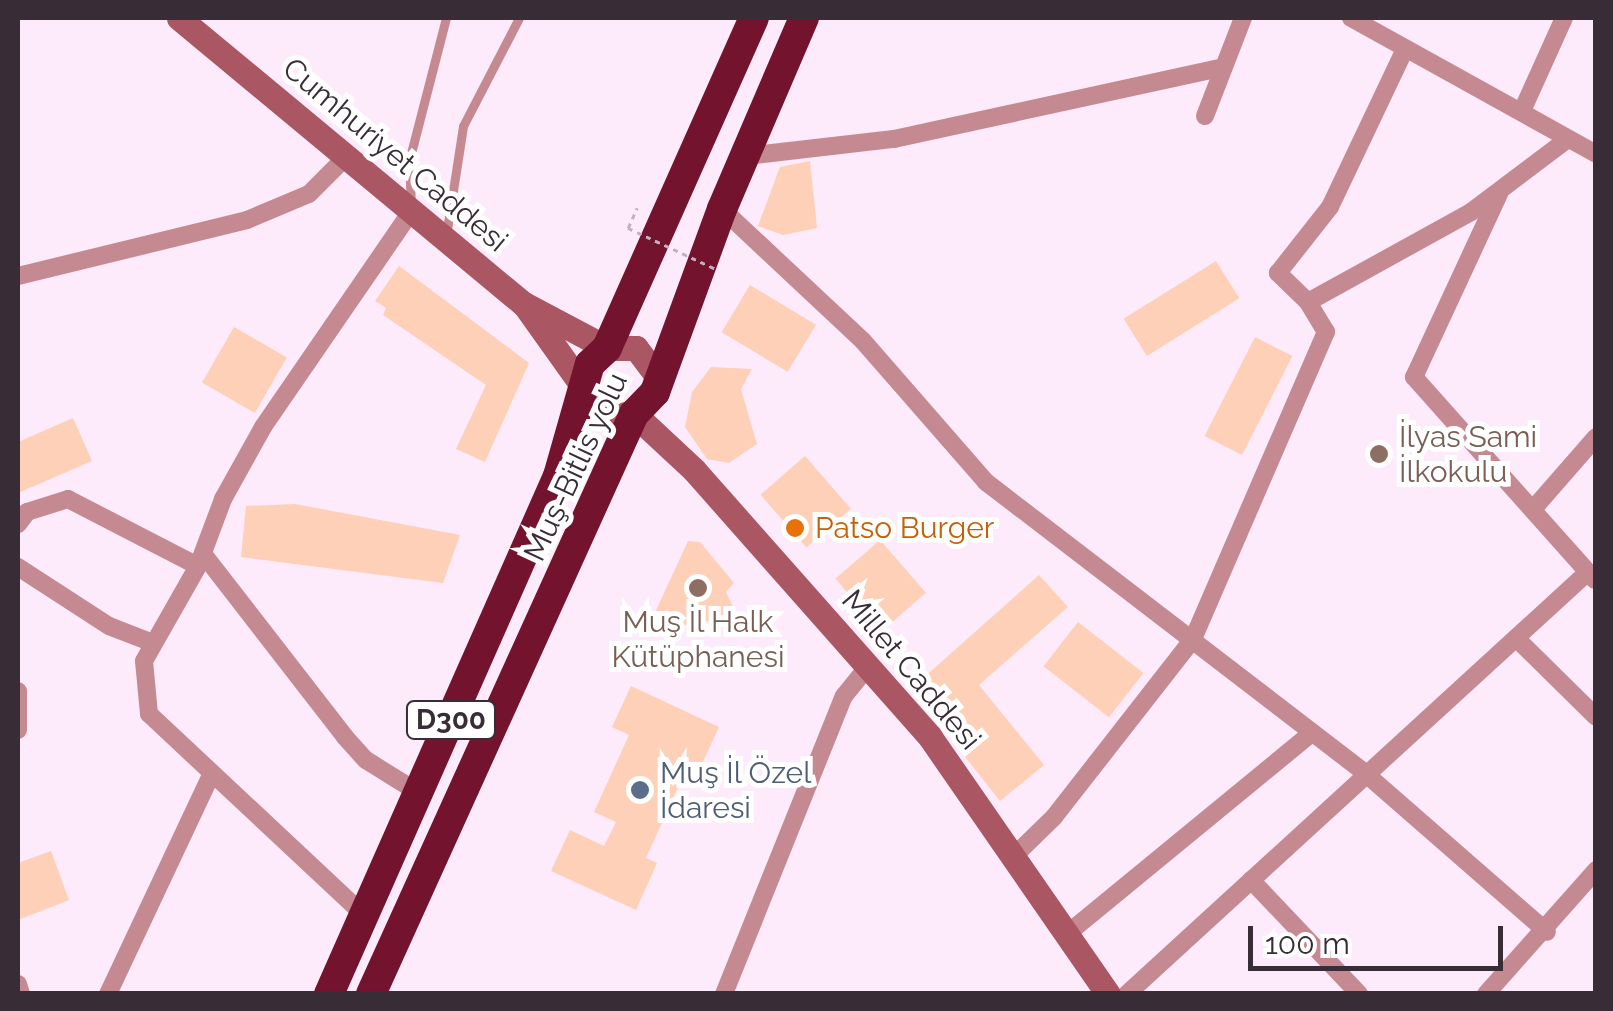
<!DOCTYPE html>
<html>
<head>
<meta charset="utf-8">
<style>
  body { margin:0 }
  #map { position:relative; width:1613px; height:1011px; overflow:hidden; background:#fdebfb; font-family:Raleway,sans-serif }
  div>[style] { position:absolute }
  [style*='--x'] { left:calc(var(--x)*1px); top:calc(var(--y)*1px); width:calc(var(--w)*1px); rotate:calc(var(--a)*1deg) }
  .building>* { inset:0; background:#fdd0b7; transform-origin:0 0 }
  .path>* { height:2.5px; margin-top:-1.25px; transform-origin:0; background:repeating-linear-gradient(90deg,#c1b1bf 0 5px,transparent 0 10px) }
  .lane>* { height:9px; margin:-4.5px; padding:0 4.5px; transform-origin:4.5px; border-radius:4.5px; background:#c58a91 }
  .street>* { height:18px; margin:-9px; padding:0 9px; transform-origin:9px; border-radius:9px; background:#c58a91 }
  .secondary>* { height:25px; margin:-12.5px; padding:0 12.5px; transform-origin:12.5px; border-radius:12.5px; background:#aa5663 }
  .highway>* { height:30px; margin:-15px; padding:0 15px; transform-origin:15px; border-radius:15px; background:#74132e }
  .path-bridge>* { height:2.5px; margin-top:-1.25px; transform-origin:0; background:repeating-linear-gradient(90deg,#c1b1bf 0 5px,transparent 0 10px) }
  .dots>* { width:28px; height:28px; translate:-50% -50%; box-sizing:border-box; border:5px solid #fff; border-radius:50% }
  span { translate:-50% -50%; white-space:nowrap; text-align:center; line-height:1.15; -webkit-text-stroke:10px #fff; paint-order:stroke }
  .shield-label span { padding:2px 8px; background:#fff; border:2px solid; border-radius:8px; -webkit-text-stroke-width:0 }
  .shield-label { font-size:28px; color:#382d37; font-weight:700 }
  .street-label { font-size:30px; color:#382d37 }
  .education-label { font-size:30px; color:#785e54 }
  .left { translate:0 -50%; text-align:left }
  .food-label { font-size:30px; color:#c56008 }
  .service-label { font-size:30px; color:#4e5e75 }
  .frame { position:absolute; inset:0; border:20px solid #382d37; pointer-events:none }
  .scale { position:absolute; left:1248px; top:926px; width:255px; height:45px; box-sizing:border-box; border:5px solid #382d37; border-top:0; padding-left:12px; font-size:30px; line-height:35px; white-space:nowrap; color:#382d37; -webkit-text-stroke:8px #fff; paint-order:stroke }
</style>
</head>
<body>
<div id="map">
  <div class="building">
    <div style="clip-path:polygon(810px 161px,817px 228px,783px 235px,758px 226px,780px 167px)"></div>
    <div style="left:1216px;top:261px;width:44px;height:109px;rotate:58deg"></div>
    <div style="clip-path:polygon(399px 266px,529px 363px,485px 462px,456px 449px,486px 385px,383px 315px,386px 308px,375px 301px)"></div>
    <div style="left:750px;top:285px;width:77px;height:55px;rotate:31deg"></div>
    <div style="left:234px;top:327px;width:61px;height:64px;rotate:30deg"></div>
    <div style="left:1255px;top:337px;width:42px;height:111px;rotate:27deg"></div>
    <div style="clip-path:polygon(711px 367px,752px 369px,741px 389px,757px 444px,729px 463px,707px 459px,685px 427px,692px 392px)"></div>
    <div style="clip-path:polygon(73px 418px,92px 461px,18px 493px,18px 442px)"></div>
    <div style="left:805px;top:456px;width:70px;height:59px;rotate:49deg"></div>
    <div style="clip-path:polygon(295px 504px,460px 535px,443px 583px,241px 557px,246px 506px)"></div>
    <div style="left:880px;top:540px;width:70px;height:59px;rotate:49deg"></div>
    <div style="clip-path:polygon(688px 541px,700px 542px,734px 583px,726px 592px,737px 616px,663px 629px,653px 617px)"></div>
    <div style="clip-path:polygon(1039px 575px,1068px 607px,979px 685px,1044px 765px,1000px 801px,951px 739px,964px 729px,921px 680px)"></div>
    <div style="left:1078px;top:622px;width:83px;height:56px;rotate:38deg"></div>
    <div style="clip-path:polygon(631px 686px,719px 727px,700px 768px,689px 763px,646px 858px,657px 863px,636px 910px,551px 871px,570px 830px,604px 846px,616px 822px,594px 812px,629px 735px,612px 727px)"></div>
    <div style="clip-path:polygon(51px 851px,69px 900px,18px 920px,18px 863px)"></div>
  </div>
  <div class="path">
    <div style="--x:628;--y:228;--w:22;--a:-66"></div>
  </div>
  <div class="lane">
    <div style="--x:411;--y:205;--w:44;--a:-92.6"></div>
    <div style="--x:409;--y:161;--w:148;--a:-75.5"></div>
    <div style="--x:446;--y:236;--w:111;--a:-81.2"></div>
    <div style="--x:463;--y:126;--w:122;--a:-62.6"></div>
  </div>
  <div class="street">
    <div style="--x:1351;--y:18;--w:280;--a:29"></div>
    <div style="--x:1522;--y:111;--w:102;--a:-65.7"></div>
    <div style="--x:1205;--y:116;--w:105;--a:-68.8"></div>
    <div style="--x:746;--y:156;--w:149;--a:-6.6"></div>
    <div style="--x:894;--y:139;--w:334;--a:-12.3"></div>
    <div style="--x:1499;--y:194;--w:202;--a:114.9"></div>
    <div style="--x:1414;--y:377;--w:272;--a:48.3"></div>
    <div style="--x:722;--y:209;--w:193;--a:43.1"></div>
    <div style="--x:863;--y:341;--w:187;--a:48.9"></div>
    <div style="--x:986;--y:482;--w:479;--a:37.5"></div>
    <div style="--x:1366;--y:774;--w:240;--a:41.1"></div>
    <div style="--x:18;--y:276;--w:236;--a:-13.7"></div>
    <div style="--x:247;--y:220;--w:67;--a:-22.8"></div>
    <div style="--x:309;--y:194;--w:52;--a:-45"></div>
    <div style="--x:1308;--y:302;--w:186;--a:-28.9"></div>
    <div style="--x:1471;--y:212;--w:121;--a:-37"></div>
    <div style="--x:1535;--y:507;--w:93;--a:-48.9"></div>
    <div style="--x:18;--y:524;--w:15;--a:-53"></div>
    <div style="--x:27;--y:512;--w:43;--a:-17.6"></div>
    <div style="--x:68;--y:499;--w:146;--a:27.3"></div>
    <div style="--x:204;--y:555;--w:230;--a:52.2"></div>
    <div style="--x:345;--y:737;--w:31;--a:48"></div>
    <div style="--x:366;--y:760;--w:62;--a:31.9"></div>
    <div style="--x:18;--y:567;--w:108;--a:33"></div>
    <div style="--x:109;--y:626;--w:44;--a:21.3"></div>
    <div style="--x:1516;--y:638;--w:112;--a:44.6"></div>
    <div style="--x:18;--y:691;--w:39;--a:90"></div>
    <div style="--x:1013;--y:857;--w:57;--a:-44.3"></div>
    <div style="--x:1054;--y:817;--w:226;--a:-52"></div>
    <div style="--x:1193;--y:639;--w:335;--a:-66.6"></div>
    <div style="--x:1326;--y:332;--w:35;--a:-121"></div>
    <div style="--x:1308;--y:302;--w:42;--a:-136"></div>
    <div style="--x:1278;--y:273;--w:84;--a:-51.8"></div>
    <div style="--x:1330;--y:207;--w:175;--a:-64.6"></div>
    <div style="--x:1251;--y:880;--w:157;--a:46.5"></div>
    <div style="--x:365;--y:916;--w:296;--a:-136.9"></div>
    <div style="--x:149;--y:714;--w:53;--a:-95.4"></div>
    <div style="--x:144;--y:661;--w:109;--a:-60.4"></div>
    <div style="--x:198;--y:566;--w:72;--a:-69.5"></div>
    <div style="--x:223;--y:499;--w:82;--a:-60.9"></div>
    <div style="--x:263;--y:427;--w:261;--a:-55.5"></div>
    <div style="--x:1067;--y:934;--w:317;--a:-39.4"></div>
    <div style="--x:18;--y:984;--w:10;--a:73"></div>
    <div style="--x:108;--y:994;--w:242;--a:-64.8"></div>
    <div style="--x:724;--y:994;--w:321;--a:-68.1"></div>
    <div style="--x:844;--y:696;--w:38;--a:-51"></div>
    <div style="--x:1127;--y:994;--w:624;--a:-42.47"></div>
    <div style="--x:1486;--y:994;--w:166;--a:-48.4"></div>
  </div>
  <div class="secondary">
    <div style="--x:179;--y:18;--w:448;--a:39.7"></div>
    <div style="--x:524;--y:304;--w:94;--a:27.9"></div>
    <div style="--x:607;--y:348;--w:29;--a:0"></div>
    <div style="--x:636;--y:348;--w:35;--a:53"></div>
    <div style="--x:524;--y:304;--w:124;--a:54.5"></div>
    <div style="--x:596;--y:405;--w:20;--a:30"></div>
    <div style="--x:613;--y:415;--w:21;--a:-3"></div>
    <div style="--x:634;--y:414;--w:82;--a:43"></div>
    <div style="--x:694;--y:470;--w:356;--a:48.5"></div>
    <div style="--x:930;--y:737;--w:313;--a:55.3"></div>
  </div>
  <div class="highway">
    <div style="--x:329;--y:994;--w:566;--a:-66.15"></div>
    <div style="--x:558;--y:476;--w:116;--a:-74.1"></div>
    <div style="--x:590;--y:364;--w:23;--a:-43"></div>
    <div style="--x:607;--y:348;--w:361;--a:-66"></div>
    <div style="--x:371;--y:994;--w:637;--a:-65.61"></div>
    <div style="--x:634;--y:414;--w:30;--a:-46"></div>
    <div style="--x:655;--y:392;--w:195;--a:-69.9"></div>
    <div style="--x:722;--y:209;--w:208;--a:-66.8"></div>
  </div>
  <div class="path-bridge">
    <div style="--x:628;--y:228;--w:99;--a:25"></div>
  </div>
  <div class="dots">
    <div style="left:1379px;top:454px;background:#8d6e63"></div>
    <div style="left:795px;top:528px;background:#e8710a"></div>
    <div style="left:698px;top:588px;background:#8d6e63"></div>
    <div style="left:640px;top:790px;background:#5c6f8a"></div>
  </div>
  <div class="shield-label">
    <span style="left:451px;top:720px">D300</span>
  </div>
  <div class="street-label">
    <span style="left:395px;top:155px;rotate:40deg">Cumhuriyet Caddesi</span>
    <span style="left:576px;top:467px;rotate:-65deg">Muş-Bitlis yolu</span>
    <span style="left:911px;top:670px;rotate:50deg">Millet Caddesi</span>
  </div>
  <div class="education-label">
    <span class="left" style="left:1399px;top:454px">İlyas Sami<br>İlkokulu</span>
    <span style="left:698px;top:639px">Muş İl Halk<br>Kütüphanesi</span>
  </div>
  <div class="food-label">
    <span class="left" style="left:815px;top:528px">Patso Burger</span>
  </div>
  <div class="service-label">
    <span class="left" style="left:660px;top:790px">Muş İl Özel<br>İdaresi</span>
  </div>
  <div class="frame"></div>
  <div class="scale">100 m</div>
</div>
</body>
</html>
